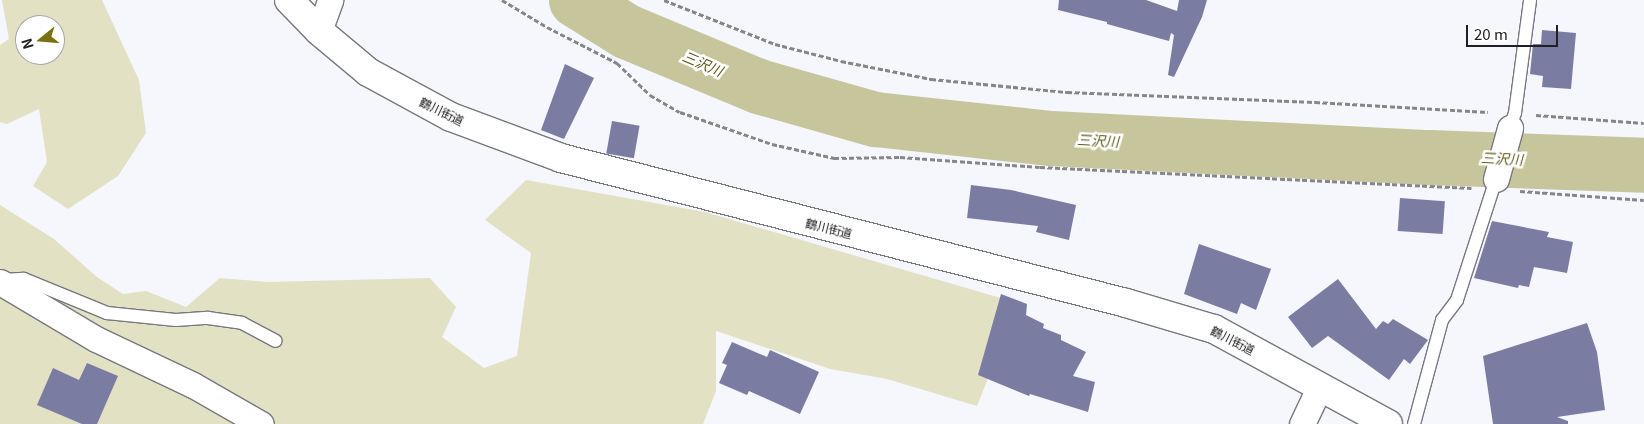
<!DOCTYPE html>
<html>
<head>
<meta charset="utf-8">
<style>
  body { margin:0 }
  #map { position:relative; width:1644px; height:424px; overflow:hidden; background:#f6f6fd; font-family:Georgia,"Noto Sans JP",serif }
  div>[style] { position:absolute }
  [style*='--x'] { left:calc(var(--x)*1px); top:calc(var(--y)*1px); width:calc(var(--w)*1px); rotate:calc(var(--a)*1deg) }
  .green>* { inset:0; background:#e2e1c4 }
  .river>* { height:55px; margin:-27.5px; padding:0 27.5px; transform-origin:27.5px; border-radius:27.5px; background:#c7c59b }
  .building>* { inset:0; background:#7b7ca1; transform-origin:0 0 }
  .path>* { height:3px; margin-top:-1.5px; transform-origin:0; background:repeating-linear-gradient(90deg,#85858a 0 5px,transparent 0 7.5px) }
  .roads { filter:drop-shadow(1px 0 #77787e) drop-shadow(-1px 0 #77787e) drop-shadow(0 1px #77787e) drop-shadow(0 -1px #77787e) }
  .service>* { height:12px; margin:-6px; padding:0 6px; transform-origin:6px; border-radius:6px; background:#fff }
  .minor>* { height:25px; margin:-12.5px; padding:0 12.5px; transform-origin:12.5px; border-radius:12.5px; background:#fff }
  .primary>* { height:28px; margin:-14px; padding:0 14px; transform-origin:14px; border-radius:14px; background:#fff }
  span { translate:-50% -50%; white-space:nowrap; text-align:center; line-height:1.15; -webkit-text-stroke:5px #fff; paint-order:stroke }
  .street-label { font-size:12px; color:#202023 }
  .water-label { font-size:14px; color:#5f5a16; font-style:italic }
  .north { position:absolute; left:15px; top:15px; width:50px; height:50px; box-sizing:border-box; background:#fff; border:1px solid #a6a6a7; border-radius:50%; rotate:253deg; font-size:14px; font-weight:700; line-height:20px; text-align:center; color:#202023 }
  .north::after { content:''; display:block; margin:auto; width:18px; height:22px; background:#777112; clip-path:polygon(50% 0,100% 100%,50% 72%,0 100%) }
  .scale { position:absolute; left:1466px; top:25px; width:92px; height:22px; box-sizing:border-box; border:2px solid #202023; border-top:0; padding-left:6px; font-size:15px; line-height:18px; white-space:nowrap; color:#202023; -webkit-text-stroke:4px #fff; paint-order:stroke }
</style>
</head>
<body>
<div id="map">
  <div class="green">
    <div style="clip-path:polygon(evenodd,2px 0,102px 0,139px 80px,146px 133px,118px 176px,68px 209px,33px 186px,47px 162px,39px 109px,7px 124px,0 122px,0 45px,9px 39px,2px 0,25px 25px,55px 25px,55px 55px,25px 55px,25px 25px)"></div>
    <div style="clip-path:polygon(526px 180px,705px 212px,1018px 303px,977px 406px,887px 379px,830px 369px,716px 331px,716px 391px,703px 424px,0 424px,0 205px,54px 239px,97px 277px,123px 294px,146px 291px,186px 307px,220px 278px,268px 282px,430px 278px,456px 307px,442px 337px,484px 368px,517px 356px,531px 253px,485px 220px)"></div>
  </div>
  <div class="river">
    <div style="--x:576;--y:0;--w:59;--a:31.8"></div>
    <div style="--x:626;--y:31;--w:143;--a:22.6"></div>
    <div style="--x:758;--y:86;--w:122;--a:15.8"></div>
    <div style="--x:875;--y:119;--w:177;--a:6.2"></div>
    <div style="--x:1051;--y:138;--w:378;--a:2.9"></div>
    <div style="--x:1429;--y:157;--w:215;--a:2.1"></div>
  </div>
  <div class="building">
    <div style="clip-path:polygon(1059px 0,1146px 0,1177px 11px,1179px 0,1207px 0,1202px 17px,1174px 77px,1168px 75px,1174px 35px,1171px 33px,1169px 41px,1107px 24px,1107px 22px,1058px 10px)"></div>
    <div style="clip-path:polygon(1542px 30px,1576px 33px,1571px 89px,1542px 87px,1543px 76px,1530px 74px,1533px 44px,1541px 44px)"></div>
    <div style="clip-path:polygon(565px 64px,594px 78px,564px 139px,541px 130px)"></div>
    <div style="left:612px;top:121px;width:28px;height:33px;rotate:10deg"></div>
    <div style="clip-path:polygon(971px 185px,1011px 190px,1076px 205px,1069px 240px,1036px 232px,1038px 226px,967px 218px)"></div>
    <div style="left:1400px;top:198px;width:45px;height:33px;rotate:4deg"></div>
    <div style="clip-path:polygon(1492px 221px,1549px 232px,1547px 237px,1573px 242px,1567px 273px,1534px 267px,1529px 287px,1519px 285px,1518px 288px,1474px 278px)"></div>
    <div style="clip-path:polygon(1199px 244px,1271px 269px,1256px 310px,1241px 303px,1237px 314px,1184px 294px)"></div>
    <div style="clip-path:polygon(1338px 279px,1376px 329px,1383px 321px,1388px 324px,1393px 319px,1428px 340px,1410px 364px,1404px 359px,1389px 380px,1328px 336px,1312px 348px,1288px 317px)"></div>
    <div style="clip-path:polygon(1001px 294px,1027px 304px,1026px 315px,1044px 324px,1043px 328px,1061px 335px,1061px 340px,1086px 352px,1073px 376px,1095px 382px,1088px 412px,1030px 394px,1029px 396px,978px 375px)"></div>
    <div style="clip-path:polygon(1587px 323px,1597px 352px,1605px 410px,1557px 417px,1568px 421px,1568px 424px,1493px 424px,1483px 356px)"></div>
    <div style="clip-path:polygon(732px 342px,767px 357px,770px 350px,819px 372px,800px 414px,749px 391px,747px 395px,719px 383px,727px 365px,722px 363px)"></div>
    <div style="clip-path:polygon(87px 363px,118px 376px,97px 424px,82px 424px,37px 405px,53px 368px,79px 380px)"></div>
  </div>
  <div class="path">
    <div style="--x:502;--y:0;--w:52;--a:31"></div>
    <div style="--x:547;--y:27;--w:79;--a:27.2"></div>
    <div style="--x:617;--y:63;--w:46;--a:44.1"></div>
    <div style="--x:650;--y:95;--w:34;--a:30"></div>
    <div style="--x:680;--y:112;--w:97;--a:19.2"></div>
    <div style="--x:772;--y:144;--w:64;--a:12.7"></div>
    <div style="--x:834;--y:158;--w:66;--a:-0.9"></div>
    <div style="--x:900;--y:157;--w:140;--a:4.1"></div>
    <div style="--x:1040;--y:167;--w:432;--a:2.8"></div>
    <div style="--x:664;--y:0;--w:119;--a:21.6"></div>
    <div style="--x:775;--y:44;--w:68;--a:14.4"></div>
    <div style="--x:841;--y:61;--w:92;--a:11.3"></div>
    <div style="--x:931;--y:79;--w:137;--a:5.5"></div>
    <div style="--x:1067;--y:92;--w:248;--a:2.3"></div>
    <div style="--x:1315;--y:102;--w:173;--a:3.3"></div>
    <div style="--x:1536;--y:115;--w:108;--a:4.2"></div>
    <div style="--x:1520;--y:191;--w:124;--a:4.2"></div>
  </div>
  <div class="roads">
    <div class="service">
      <div style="--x:1510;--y:128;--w:16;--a:-72"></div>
      <div style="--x:1515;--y:113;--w:114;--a:-82.4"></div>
      <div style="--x:2;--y:280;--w:22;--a:-3"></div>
      <div style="--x:24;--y:279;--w:90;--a:22.3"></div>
      <div style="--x:107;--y:313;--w:69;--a:5.8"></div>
      <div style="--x:176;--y:320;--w:32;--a:-4"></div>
      <div style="--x:208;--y:318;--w:34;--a:8"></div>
      <div style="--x:242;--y:323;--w:38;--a:28"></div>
      <div style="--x:1414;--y:424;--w:108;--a:-74.9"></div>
      <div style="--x:1442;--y:320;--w:25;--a:-53"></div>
      <div style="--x:1457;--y:300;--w:127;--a:-72.1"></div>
    </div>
    <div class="minor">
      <div style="--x:319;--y:31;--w:33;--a:-70"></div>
      <div style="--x:1496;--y:179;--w:53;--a:-74.6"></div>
      <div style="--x:0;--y:282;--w:112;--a:30.7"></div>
      <div style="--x:96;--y:339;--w:107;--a:25.4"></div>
      <div style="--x:193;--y:385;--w:78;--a:29.8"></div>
      <div style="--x:1302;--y:424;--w:42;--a:-64.7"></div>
    </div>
    <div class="primary">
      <div style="--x:289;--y:0;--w:43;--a:45.9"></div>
      <div style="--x:319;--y:31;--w:64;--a:39.9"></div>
      <div style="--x:368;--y:72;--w:94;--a:28.5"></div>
      <div style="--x:451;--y:117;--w:117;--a:20.4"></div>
      <div style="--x:561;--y:158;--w:583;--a:14.39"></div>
      <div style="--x:1126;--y:303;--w:92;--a:16.5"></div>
      <div style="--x:1214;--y:329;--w:198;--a:28.6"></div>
    </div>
  </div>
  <div class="street-label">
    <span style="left:442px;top:111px;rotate:26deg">鶴川街道</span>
    <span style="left:829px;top:228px;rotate:14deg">鶴川街道</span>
    <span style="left:1233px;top:340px;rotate:27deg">鶴川街道</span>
  </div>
  <div class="water-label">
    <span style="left:703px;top:63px;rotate:23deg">三沢川</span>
    <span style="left:1098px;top:140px;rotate:3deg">三沢川</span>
    <span style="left:1502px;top:158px;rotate:3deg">三沢川</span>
  </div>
  <div class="north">N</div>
  <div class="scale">20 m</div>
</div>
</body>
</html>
